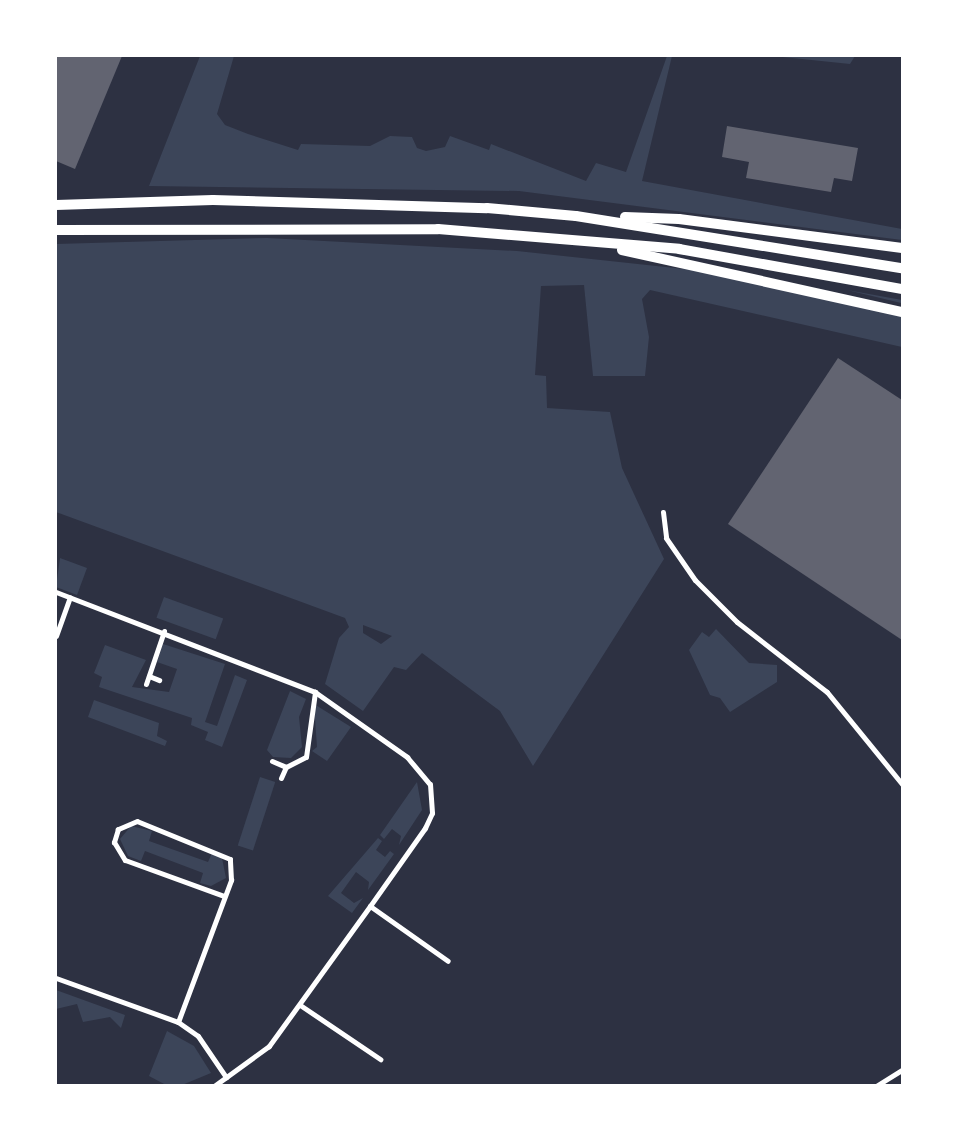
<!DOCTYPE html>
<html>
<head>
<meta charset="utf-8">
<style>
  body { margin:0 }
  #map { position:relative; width:958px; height:1141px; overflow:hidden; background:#2d3142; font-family:Jost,sans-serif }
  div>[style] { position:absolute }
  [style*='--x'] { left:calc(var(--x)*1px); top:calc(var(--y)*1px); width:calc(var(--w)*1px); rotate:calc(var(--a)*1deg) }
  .green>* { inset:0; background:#3c4559; transform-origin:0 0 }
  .building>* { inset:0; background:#626471 }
  .minor>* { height:5px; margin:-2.5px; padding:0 2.5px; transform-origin:2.5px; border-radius:2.5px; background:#fff }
  .motorway>* { height:10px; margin:-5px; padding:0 5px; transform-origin:5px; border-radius:5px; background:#fff }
  span { translate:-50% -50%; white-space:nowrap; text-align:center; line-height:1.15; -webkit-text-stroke:6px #fff; paint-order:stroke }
  .frame { position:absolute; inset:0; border:57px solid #fff; pointer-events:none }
</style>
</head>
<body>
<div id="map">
  <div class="green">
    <div style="clip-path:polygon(200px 56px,234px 56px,217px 114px,225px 125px,248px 134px,298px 150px,301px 144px,370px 146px,390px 136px,412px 137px,417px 148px,426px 151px,445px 147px,450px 136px,489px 150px,491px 144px,586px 181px,596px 163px,626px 172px,667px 56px,672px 56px,642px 181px,902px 229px,902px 240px,519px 191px,149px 186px)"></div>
    <div style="clip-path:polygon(773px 56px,855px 56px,850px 64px)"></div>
    <div style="clip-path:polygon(evenodd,267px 238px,517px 251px,712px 272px,902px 316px,902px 347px,650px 290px,642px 299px,649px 337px,645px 376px,593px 376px,584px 285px,541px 286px,535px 375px,546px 376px,547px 408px,610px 412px,622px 468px,664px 559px,533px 766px,500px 711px,422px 653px,406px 670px,394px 667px,363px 711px,325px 684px,339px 638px,349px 627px,345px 618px,56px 512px,56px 244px,267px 238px,363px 625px,392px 636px,381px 644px,363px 633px,363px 625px)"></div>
    <div style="clip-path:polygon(847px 290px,902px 300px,902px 304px,901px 303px)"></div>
    <div style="clip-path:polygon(60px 558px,87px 568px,77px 595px,56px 587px)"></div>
    <div style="left:164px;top:597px;width:63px;height:22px;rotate:20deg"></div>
    <div style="clip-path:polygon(716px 629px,749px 663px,777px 665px,777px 682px,730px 712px,720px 698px,710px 695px,689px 650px,702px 632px,709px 637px)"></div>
    <div style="clip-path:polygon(163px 644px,225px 664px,205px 722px,217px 726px,235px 675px,247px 680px,222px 747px,205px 740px,208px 732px,191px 725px,192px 718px,99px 687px,102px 677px,94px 673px,105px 645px,146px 660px,132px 687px,169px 692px,177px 669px,157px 662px)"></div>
    <div style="clip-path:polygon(290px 691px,306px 699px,299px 717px,302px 747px,291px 758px,273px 757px,267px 750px)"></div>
    <div style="clip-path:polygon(94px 700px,159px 723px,157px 736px,167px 741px,165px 746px,88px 717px)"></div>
    <div style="clip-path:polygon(314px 704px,351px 727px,327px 761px,312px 751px,317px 747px)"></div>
    <div style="left:260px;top:777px;width:16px;height:72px;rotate:18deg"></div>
    <div style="clip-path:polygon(417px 782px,422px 810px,399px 845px,401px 836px,392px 829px,384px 839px,380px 835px)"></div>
    <div style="clip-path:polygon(131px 826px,152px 831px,149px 841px,208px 862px,212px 853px,222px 858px,226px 878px,211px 886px,200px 883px,203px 873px,145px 851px,141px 861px,128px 856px,120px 839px)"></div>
    <div style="clip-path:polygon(378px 838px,382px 841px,376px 850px,385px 857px,390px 851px,394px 854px,368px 890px,369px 882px,356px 872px,341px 893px,354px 903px,363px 898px,352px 913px,328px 896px)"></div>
    <div style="clip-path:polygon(56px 990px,125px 1015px,121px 1028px,110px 1017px,83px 1022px,77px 1004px,56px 1009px)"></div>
    <div style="clip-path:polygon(167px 1031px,194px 1046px,211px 1073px,182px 1085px,166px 1085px,149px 1076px)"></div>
  </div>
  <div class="building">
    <div style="clip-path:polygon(56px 56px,122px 56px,75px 169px,56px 161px)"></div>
    <div style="clip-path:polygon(727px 126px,858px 148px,852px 181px,834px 178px,831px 192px,746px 178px,749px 162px,722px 157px)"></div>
    <div style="clip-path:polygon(838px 358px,902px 400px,902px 640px,728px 524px)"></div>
  </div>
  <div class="minor">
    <div style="--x:663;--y:512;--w:26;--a:83"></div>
    <div style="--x:666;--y:538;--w:51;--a:55.4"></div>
    <div style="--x:695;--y:580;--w:59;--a:45"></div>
    <div style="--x:737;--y:622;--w:114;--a:37.9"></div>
    <div style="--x:827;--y:692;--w:119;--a:50.8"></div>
    <div style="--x:56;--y:592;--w:278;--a:21.1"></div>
    <div style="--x:315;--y:692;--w:113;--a:35.2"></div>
    <div style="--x:407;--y:757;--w:35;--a:50"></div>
    <div style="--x:430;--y:784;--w:29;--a:86"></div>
    <div style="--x:432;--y:813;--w:17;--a:115"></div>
    <div style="--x:425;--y:828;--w:95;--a:125.2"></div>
    <div style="--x:370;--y:906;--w:173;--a:125.8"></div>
    <div style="--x:269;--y:1046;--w:68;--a:144"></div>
    <div style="--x:56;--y:636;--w:41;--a:-70.3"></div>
    <div style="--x:149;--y:676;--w:11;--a:22"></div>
    <div style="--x:146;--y:684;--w:56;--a:-71.2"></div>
    <div style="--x:272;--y:761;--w:15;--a:23"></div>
    <div style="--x:286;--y:767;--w:22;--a:-27"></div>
    <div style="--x:306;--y:757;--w:66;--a:-82.1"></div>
    <div style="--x:281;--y:778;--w:12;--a:-66"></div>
    <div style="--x:370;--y:906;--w:95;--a:35.2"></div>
    <div style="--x:56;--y:978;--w:130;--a:19.8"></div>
    <div style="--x:178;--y:1022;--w:24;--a:35"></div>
    <div style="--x:198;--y:1036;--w:50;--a:55.7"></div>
    <div style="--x:300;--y:1005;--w:97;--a:34"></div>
    <div style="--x:178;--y:1022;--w:152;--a:-69.5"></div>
    <div style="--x:231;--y:880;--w:21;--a:-93"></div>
    <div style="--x:230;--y:859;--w:100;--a:-157.8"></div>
    <div style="--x:137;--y:821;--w:21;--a:157"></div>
    <div style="--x:118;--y:829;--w:14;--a:107"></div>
    <div style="--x:114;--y:842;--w:21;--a:59"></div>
    <div style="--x:125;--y:860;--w:105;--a:20"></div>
    <div style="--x:876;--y:1086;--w:31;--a:-32"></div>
  </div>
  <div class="motorway">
    <div style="--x:56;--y:205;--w:157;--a:-1.8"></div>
    <div style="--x:213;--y:200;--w:274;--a:1.7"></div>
    <div style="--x:487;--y:208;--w:89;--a:5.1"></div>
    <div style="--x:576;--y:216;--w:330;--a:9.1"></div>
    <div style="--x:625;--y:217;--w:54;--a:2.1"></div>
    <div style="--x:679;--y:219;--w:225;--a:7.4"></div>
    <div style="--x:56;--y:230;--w:382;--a:-0.1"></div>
    <div style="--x:438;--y:229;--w:242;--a:4.7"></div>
    <div style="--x:679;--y:249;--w:227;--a:10.2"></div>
    <div style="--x:622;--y:250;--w:287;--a:12.5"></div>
  </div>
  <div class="frame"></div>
</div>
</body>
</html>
